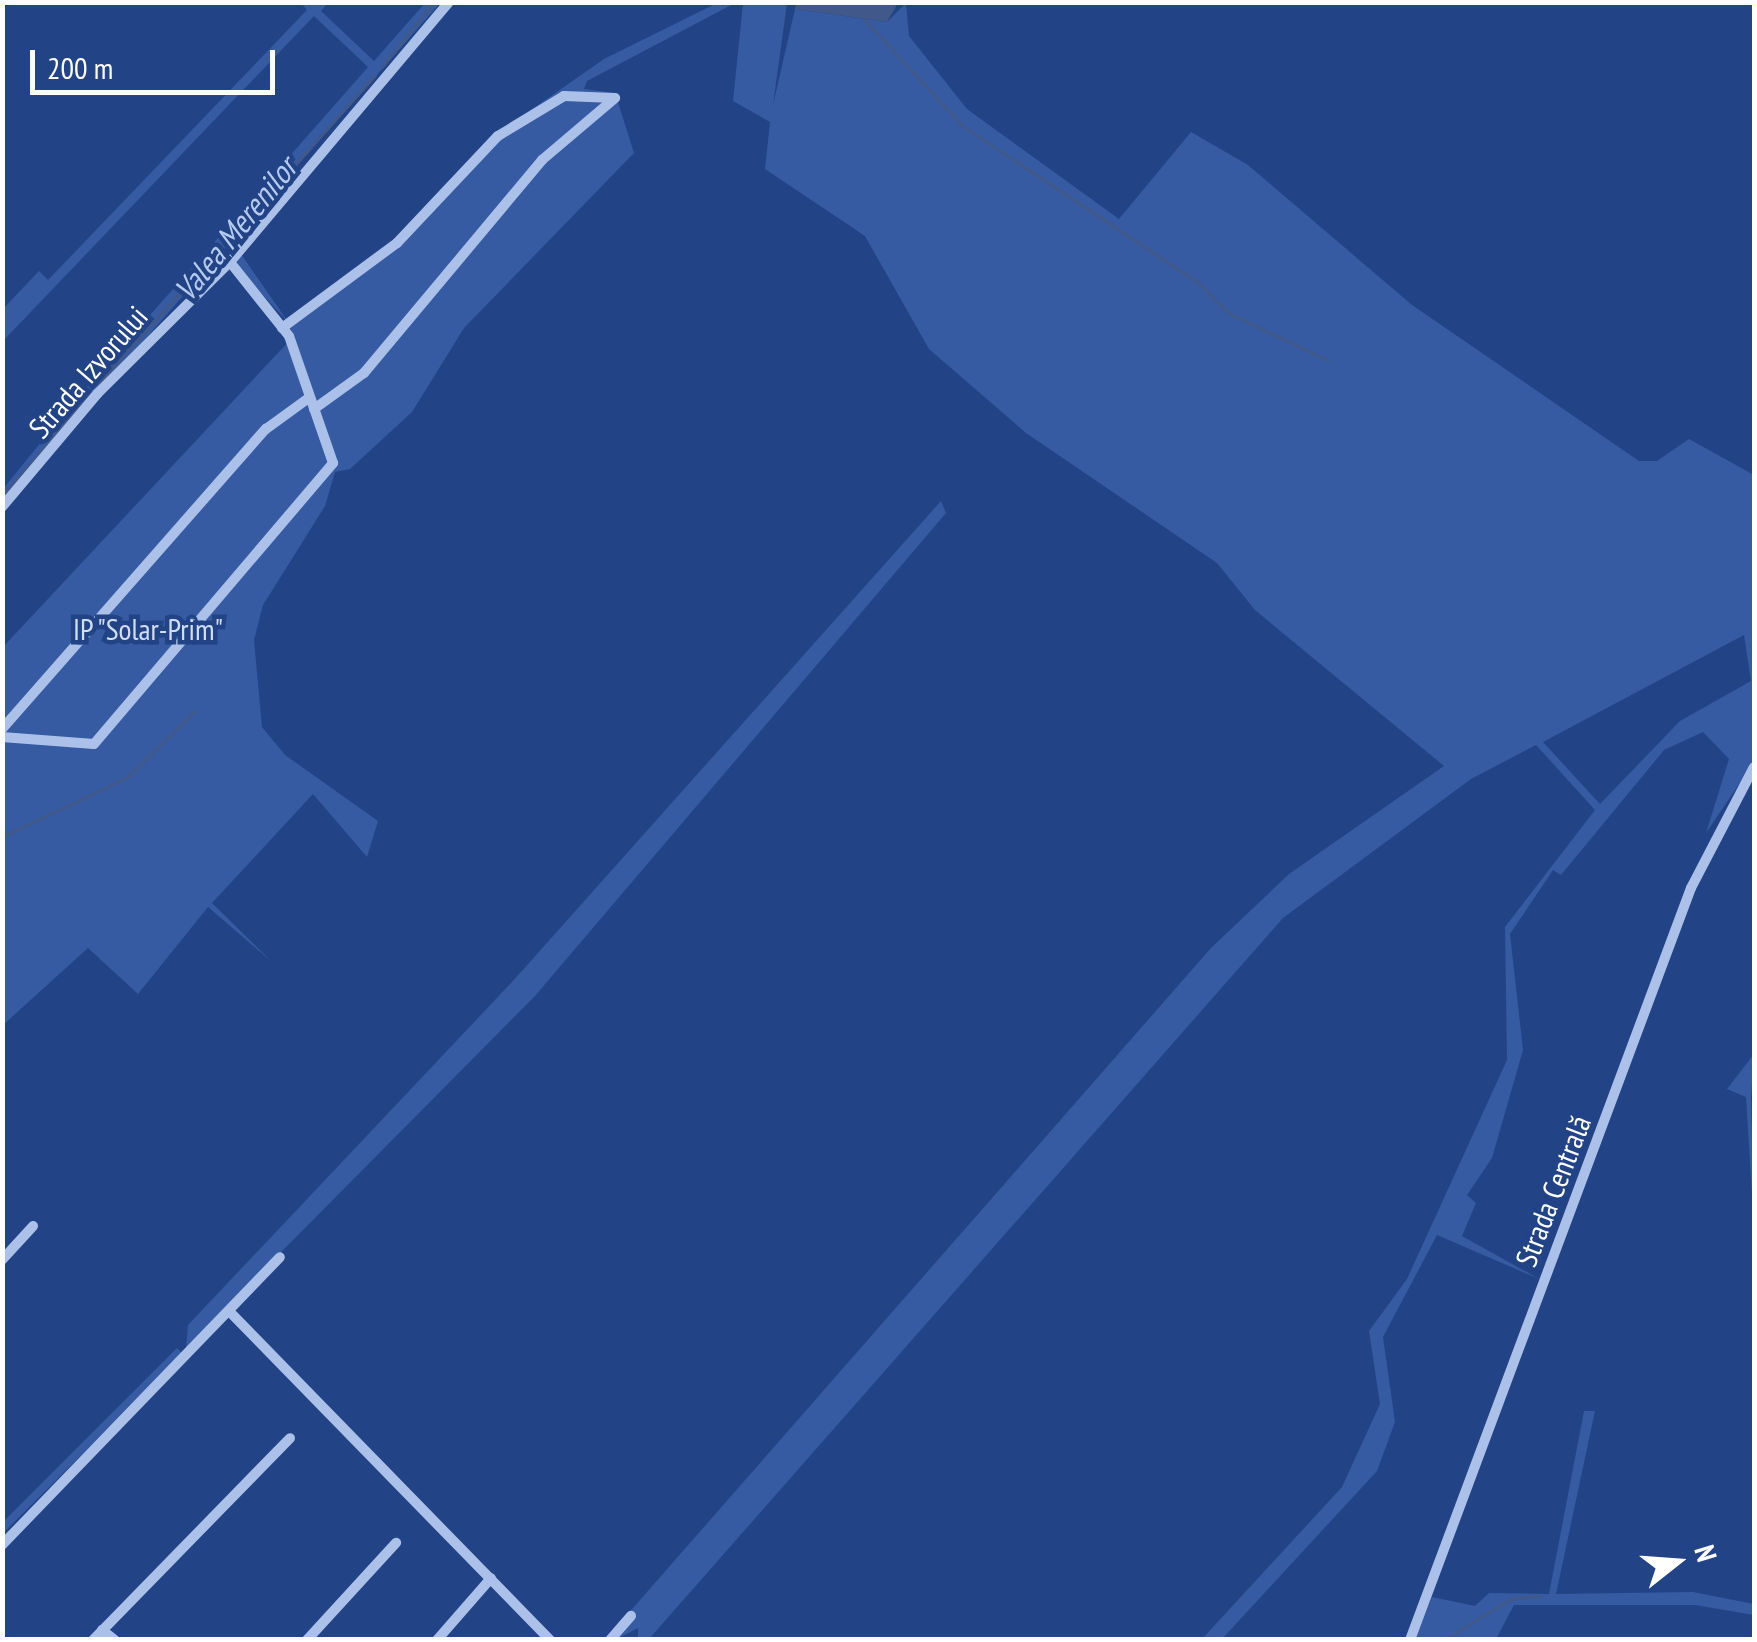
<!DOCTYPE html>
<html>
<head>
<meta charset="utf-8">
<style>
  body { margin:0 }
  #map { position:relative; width:1757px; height:1642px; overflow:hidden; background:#224386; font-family:"PT Sans Narrow",sans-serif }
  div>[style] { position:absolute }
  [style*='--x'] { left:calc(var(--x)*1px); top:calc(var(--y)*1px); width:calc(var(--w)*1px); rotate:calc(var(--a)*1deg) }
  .green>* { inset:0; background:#365ba3; transform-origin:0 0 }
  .water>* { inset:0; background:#41588a }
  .stream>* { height:2.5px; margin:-1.25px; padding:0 1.25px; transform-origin:1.25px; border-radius:1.25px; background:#41588a }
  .minor>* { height:10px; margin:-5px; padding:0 5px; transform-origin:5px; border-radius:5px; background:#acc1e9 }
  span { translate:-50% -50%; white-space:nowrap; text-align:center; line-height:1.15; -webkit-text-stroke:9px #224386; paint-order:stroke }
  .street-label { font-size:30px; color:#fff }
  .park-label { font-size:30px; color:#d0def7 }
  .water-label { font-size:32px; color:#b7cbf1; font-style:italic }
  .frame { position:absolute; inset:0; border:5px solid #fff; pointer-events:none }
  .north { position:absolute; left:1627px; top:1512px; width:100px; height:100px; -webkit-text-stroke:8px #224386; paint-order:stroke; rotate:73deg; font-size:28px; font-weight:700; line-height:40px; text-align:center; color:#fff }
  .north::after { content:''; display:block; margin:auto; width:35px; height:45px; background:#fff; clip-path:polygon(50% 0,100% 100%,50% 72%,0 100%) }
  .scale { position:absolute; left:30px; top:50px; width:245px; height:45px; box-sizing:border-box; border:5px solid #fff; border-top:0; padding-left:12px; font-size:30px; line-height:35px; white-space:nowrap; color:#fff; -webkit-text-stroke:8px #224386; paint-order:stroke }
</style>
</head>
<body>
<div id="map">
  <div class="green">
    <div style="clip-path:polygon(301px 3px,328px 3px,321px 11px,374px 61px,425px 3px,440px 3px,3px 501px,3px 489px,72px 404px,368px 67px,314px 16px,3px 341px,2px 310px,39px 271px,48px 280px,307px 10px)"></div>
    <div style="clip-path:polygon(717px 3px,735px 3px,587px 81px,584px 89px,615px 93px,634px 153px,464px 328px,412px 412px,350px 469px,335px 472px,325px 506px,263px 605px,254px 640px,262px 727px,285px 755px,378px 821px,367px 857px,313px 794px,212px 903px,271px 961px,208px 907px,138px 994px,88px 948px,3px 1025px,3px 647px,291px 339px,286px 320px,237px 267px,238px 253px,245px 242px,340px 139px,241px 254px,286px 319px,393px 244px,488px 140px,604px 59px)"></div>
    <div style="clip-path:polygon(evenodd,743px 3px,787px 3px,773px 105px,795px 9px,887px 22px,906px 3px,909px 36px,967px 109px,1119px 219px,1191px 132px,1248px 165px,1412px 305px,1639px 461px,1657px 461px,1689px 439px,1754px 475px,1754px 762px,1706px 833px,1729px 759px,1703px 732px,1664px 750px,1561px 875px,1553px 870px,1510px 934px,1523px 1050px,1492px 1158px,1467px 1195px,1476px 1203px,1462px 1236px,1539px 1279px,1437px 1235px,1383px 1337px,1395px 1422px,1377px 1471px,1222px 1639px,1202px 1639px,1342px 1487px,1380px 1404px,1369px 1331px,1407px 1279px,1507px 1060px,1505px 927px,1595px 810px,1536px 745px,1471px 779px,1283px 918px,649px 1639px,638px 1639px,638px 1628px,615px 1640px,626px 1616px,1211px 948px,1289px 874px,1444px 766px,1255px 610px,1217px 563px,1026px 433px,929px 349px,865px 236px,765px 169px,770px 122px,733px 101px,743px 3px,1744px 635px,1751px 681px,1680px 721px,1600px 804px,1543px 742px,1744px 635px)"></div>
    <div style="clip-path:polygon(941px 501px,946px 513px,535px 996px,186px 1348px,188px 1325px,512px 982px)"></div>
    <div style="clip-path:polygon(1754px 1054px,1751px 1098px,1754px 1227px,1746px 1097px,1727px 1089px)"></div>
    <div style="left:177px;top:1348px;width:8px;height:252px;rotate:45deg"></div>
    <div style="clip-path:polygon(1584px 1411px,1595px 1411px,1556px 1594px,1693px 1592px,1754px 1604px,1754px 1615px,1695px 1605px,1514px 1605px,1496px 1639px,1415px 1640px,1432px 1597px,1475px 1606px,1489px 1593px,1549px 1594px)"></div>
  </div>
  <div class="water">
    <div style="clip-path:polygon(796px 3px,898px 2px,898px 3px,887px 22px,795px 9px)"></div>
  </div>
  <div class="stream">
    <div style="--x:865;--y:20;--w:144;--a:47.2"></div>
    <div style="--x:963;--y:126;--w:282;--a:33.6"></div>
    <div style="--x:1198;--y:282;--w:43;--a:45.9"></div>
    <div style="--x:1228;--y:313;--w:110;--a:25.2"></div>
    <div style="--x:382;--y:67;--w:83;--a:-51.3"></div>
    <div style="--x:98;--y:384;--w:414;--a:-48.1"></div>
    <div style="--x:2;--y:497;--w:135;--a:-49.8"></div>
    <div style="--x:2;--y:837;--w:140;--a:-25.5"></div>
    <div style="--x:128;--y:777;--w:93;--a:-44.6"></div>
    <div style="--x:1444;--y:1640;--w:78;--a:-31.8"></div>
    <div style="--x:1510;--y:1599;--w:30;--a:-6"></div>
  </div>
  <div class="minor">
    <div style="--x:282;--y:328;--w:143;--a:-36.5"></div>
    <div style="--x:397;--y:243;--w:147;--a:-46.7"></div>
    <div style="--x:498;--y:136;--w:77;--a:-31.2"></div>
    <div style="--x:564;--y:96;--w:50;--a:2.3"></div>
    <div style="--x:314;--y:409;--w:62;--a:-35.8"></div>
    <div style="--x:364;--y:373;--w:278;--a:-50.1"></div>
    <div style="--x:542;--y:160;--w:96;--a:-40.3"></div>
    <div style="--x:2;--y:507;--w:148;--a:-49.9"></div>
    <div style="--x:97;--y:394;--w:187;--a:-44.8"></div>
    <div style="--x:230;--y:262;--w:340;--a:-49.9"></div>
    <div style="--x:2;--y:729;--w:400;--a:-48.7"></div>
    <div style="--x:266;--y:429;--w:54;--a:-36"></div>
    <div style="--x:2;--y:737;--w:92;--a:4.4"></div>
    <div style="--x:94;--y:744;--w:369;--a:-49.6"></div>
    <div style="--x:333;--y:463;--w:134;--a:-109.1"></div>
    <div style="--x:289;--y:336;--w:95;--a:-128.6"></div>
    <div style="--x:2;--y:1260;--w:46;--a:-47.6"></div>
    <div style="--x:229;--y:1311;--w:460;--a:45.7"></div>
    <div style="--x:2;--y:1545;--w:400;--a:-46"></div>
    <div style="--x:102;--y:1630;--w:16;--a:38"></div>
    <div style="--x:93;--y:1640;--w:282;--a:-45.7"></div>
    <div style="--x:307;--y:1640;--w:132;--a:-47.5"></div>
    <div style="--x:437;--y:1640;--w:82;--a:-48.9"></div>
    <div style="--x:610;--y:1640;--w:32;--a:-49"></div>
    <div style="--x:1410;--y:1640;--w:803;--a:-69.51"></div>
    <div style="--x:1691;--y:888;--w:136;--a:-62.5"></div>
  </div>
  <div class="street-label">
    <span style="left:88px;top:372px;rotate:-49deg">Strada Izvorului</span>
    <span style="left:1553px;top:1191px;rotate:-69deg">Strada Centrală</span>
  </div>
  <div class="park-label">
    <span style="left:148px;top:629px">IP "Solar-Prim"</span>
  </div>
  <div class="water-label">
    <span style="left:235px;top:229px;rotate:-51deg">Valea Merenilor</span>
  </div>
  <div class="frame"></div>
  <div class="north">N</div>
  <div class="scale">200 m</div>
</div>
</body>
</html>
